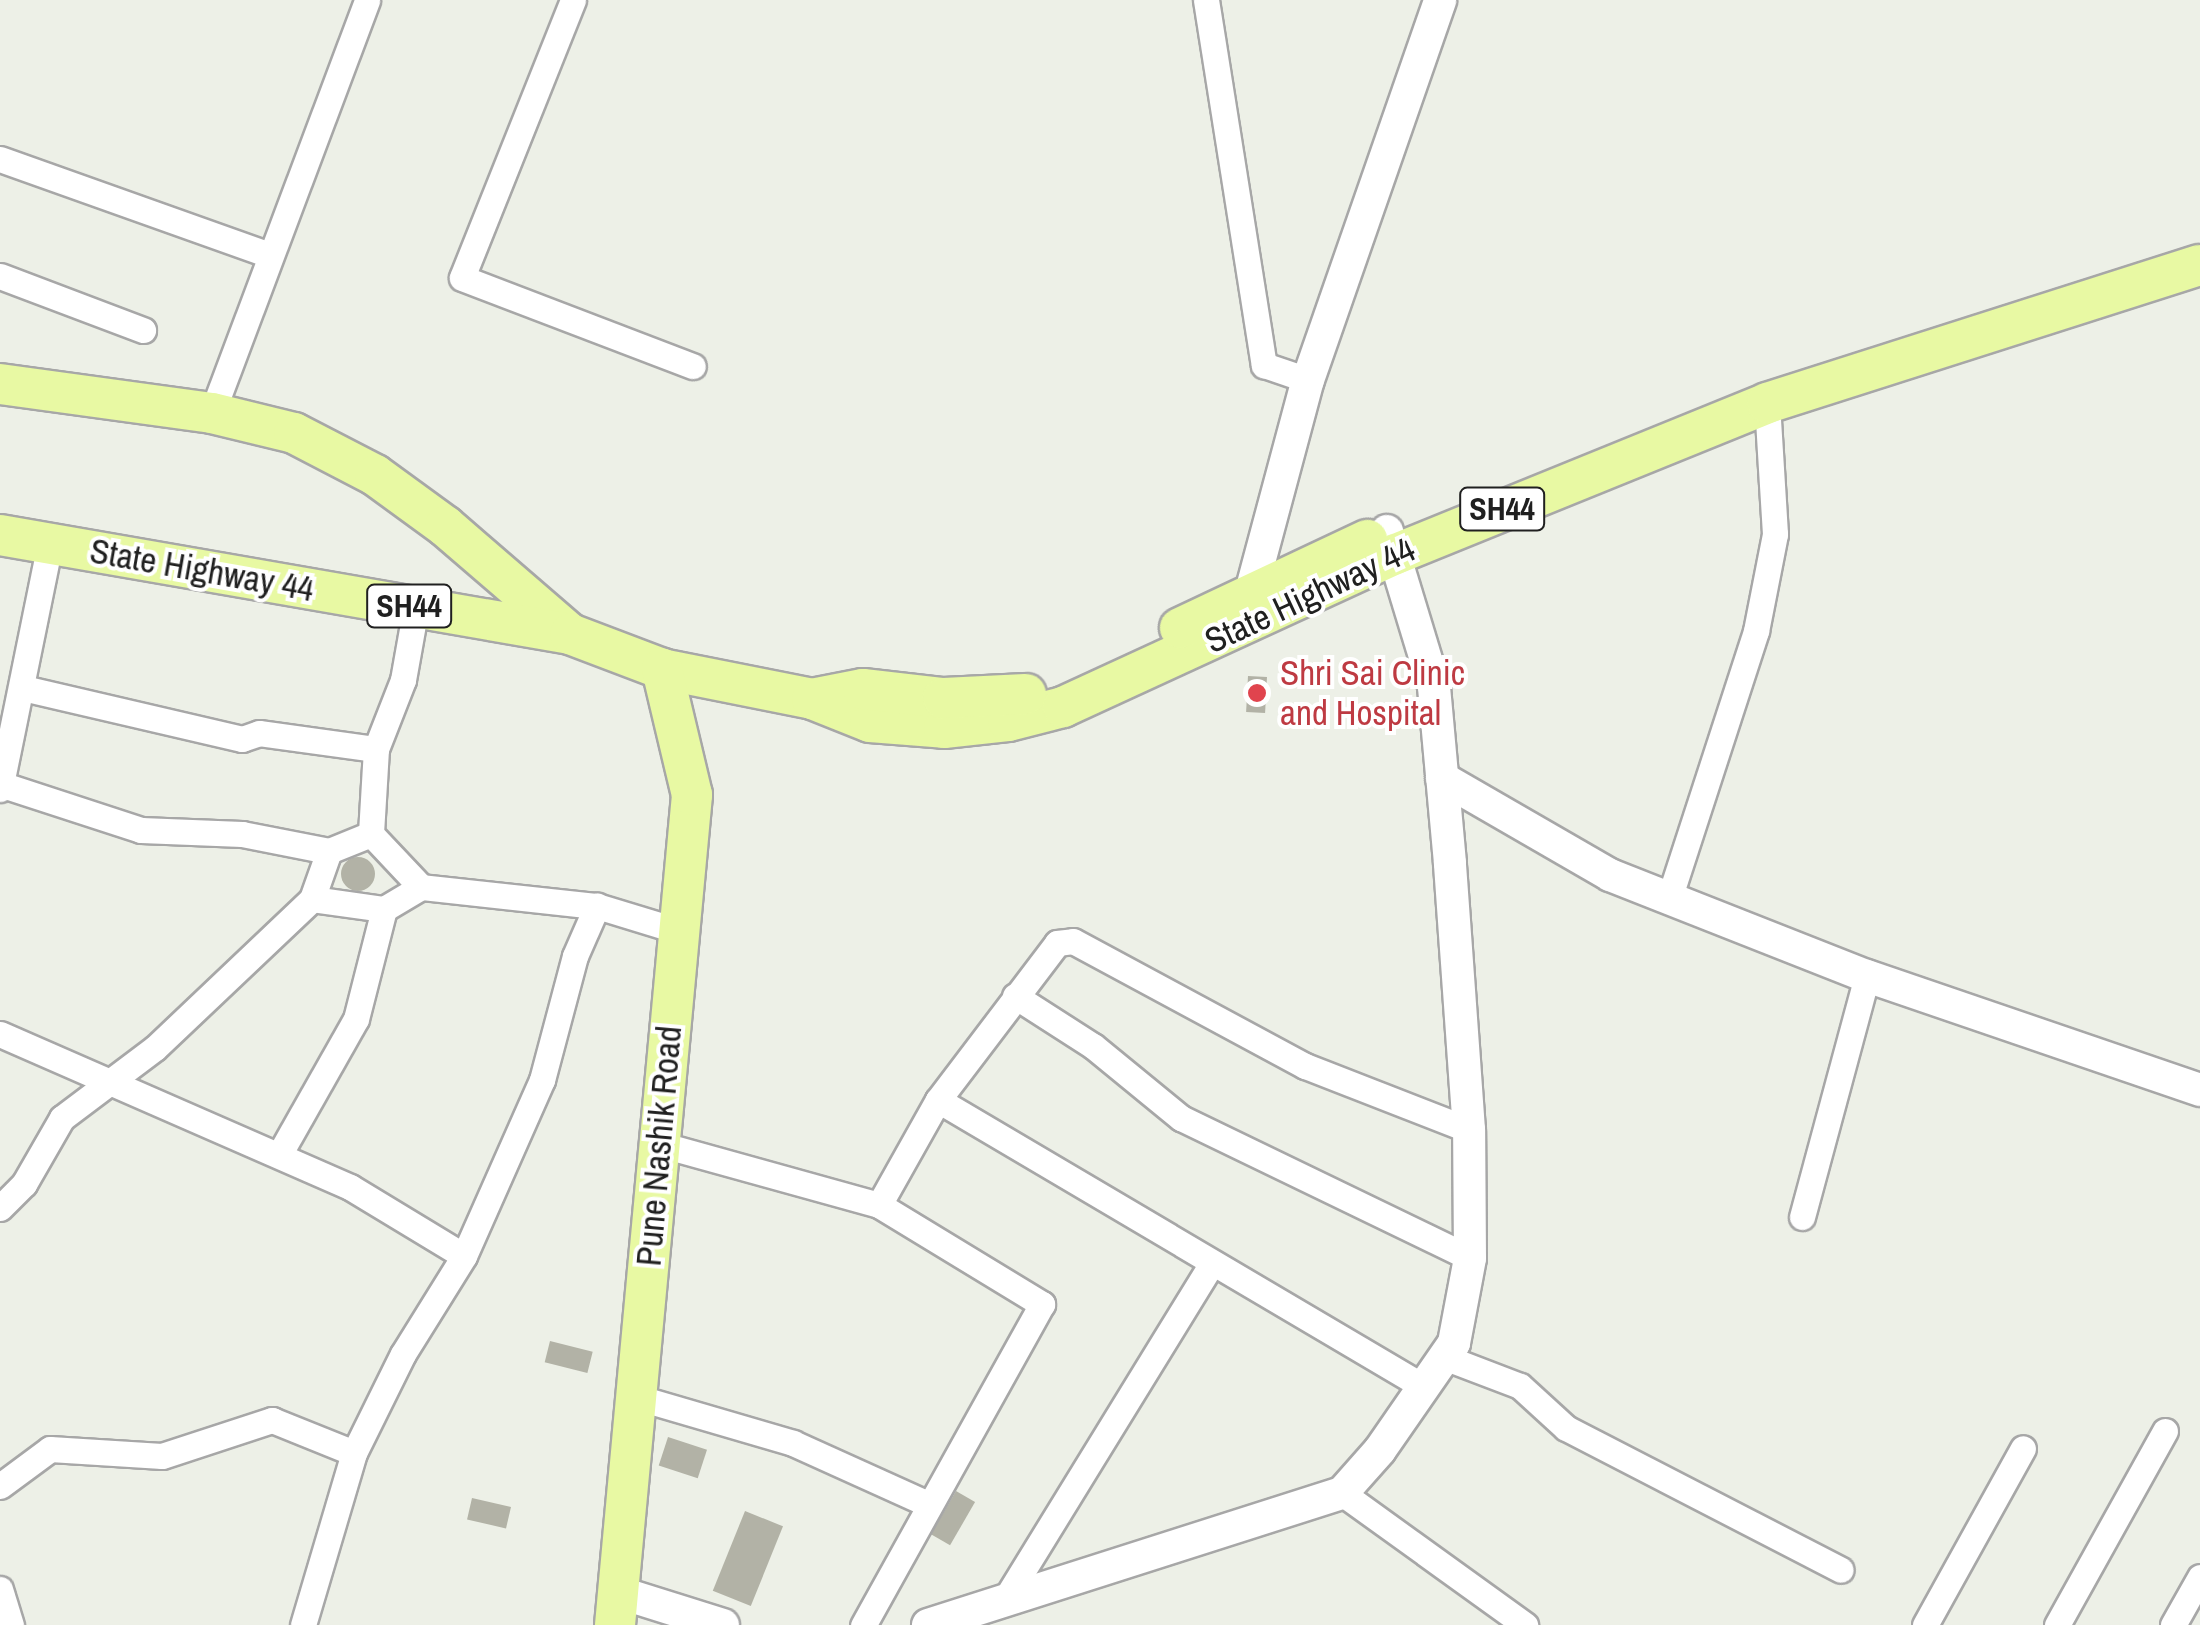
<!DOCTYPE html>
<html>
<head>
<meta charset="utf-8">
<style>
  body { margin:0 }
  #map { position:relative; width:2200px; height:1625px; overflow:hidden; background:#edf0e7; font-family:"Archivo Narrow",sans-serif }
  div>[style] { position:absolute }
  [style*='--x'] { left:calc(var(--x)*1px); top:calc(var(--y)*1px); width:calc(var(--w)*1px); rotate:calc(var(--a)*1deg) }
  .building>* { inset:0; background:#b2b2a6; transform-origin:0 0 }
  .round { border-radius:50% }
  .roads { filter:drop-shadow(2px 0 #a7a7a7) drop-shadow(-2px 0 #a7a7a7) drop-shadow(0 2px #a7a7a7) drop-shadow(0 -2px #a7a7a7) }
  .minor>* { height:25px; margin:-12.5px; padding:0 12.5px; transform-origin:12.5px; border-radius:12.5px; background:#fff }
  .tertiary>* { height:32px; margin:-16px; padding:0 16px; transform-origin:16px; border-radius:16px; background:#fff }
  .primary>* { height:40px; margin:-20px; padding:0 20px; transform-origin:20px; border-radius:20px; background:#e8f9a3 }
  .dots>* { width:28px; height:28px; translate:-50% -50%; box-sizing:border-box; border:5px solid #fff; border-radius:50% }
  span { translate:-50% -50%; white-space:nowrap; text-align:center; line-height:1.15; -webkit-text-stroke:8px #fff; paint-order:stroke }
  .shield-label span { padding:2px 8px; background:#fff; border:2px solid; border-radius:8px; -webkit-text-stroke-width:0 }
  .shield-label { font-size:32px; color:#202020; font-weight:700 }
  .street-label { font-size:35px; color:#202020 }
  .health-label { font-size:35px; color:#be3a42 }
  .left { translate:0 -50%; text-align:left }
</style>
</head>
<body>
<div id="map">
  <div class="building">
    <div style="left:1248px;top:676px;width:19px;height:36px;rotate:3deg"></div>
    <div class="round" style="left:341px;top:857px;width:34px;height:34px"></div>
    <div style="left:550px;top:1341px;width:44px;height:22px;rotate:14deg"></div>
    <div style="left:668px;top:1437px;width:41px;height:30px;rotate:18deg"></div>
    <div style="left:956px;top:1491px;width:22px;height:50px;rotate:30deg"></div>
    <div style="left:472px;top:1498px;width:40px;height:22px;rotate:13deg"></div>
    <div style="left:745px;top:1511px;width:41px;height:86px;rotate:22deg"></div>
  </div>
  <div class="roads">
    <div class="minor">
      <div style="--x:573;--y:0;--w:299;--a:111.8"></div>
      <div style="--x:462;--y:278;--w:247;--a:20.9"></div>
      <div style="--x:1206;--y:0;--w:370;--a:81"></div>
      <div style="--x:1264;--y:365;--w:46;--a:18.8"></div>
      <div style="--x:0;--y:159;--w:287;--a:19.6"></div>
      <div style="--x:0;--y:276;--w:153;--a:20.7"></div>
      <div style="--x:212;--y:413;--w:441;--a:-69.4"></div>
      <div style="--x:416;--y:607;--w:74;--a:100.1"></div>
      <div style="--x:403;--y:680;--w:74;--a:111.4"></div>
      <div style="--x:376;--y:749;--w:85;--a:93.4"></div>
      <div style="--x:371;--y:834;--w:73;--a:46.7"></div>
      <div style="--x:23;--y:688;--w:225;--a:13.1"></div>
      <div style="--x:242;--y:739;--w:18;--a:-19"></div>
      <div style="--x:259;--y:733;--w:118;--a:7.8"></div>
      <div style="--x:0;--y:784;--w:148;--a:18.1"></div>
      <div style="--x:141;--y:830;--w:101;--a:2.3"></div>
      <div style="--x:242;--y:834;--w:89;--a:11.1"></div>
      <div style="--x:0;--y:789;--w:250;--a:-78.5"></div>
      <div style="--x:312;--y:899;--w:51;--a:-70.5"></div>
      <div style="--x:329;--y:851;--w:45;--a:-22"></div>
      <div style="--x:1669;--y:899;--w:282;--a:-72"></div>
      <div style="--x:1756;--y:631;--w:99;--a:-78.9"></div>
      <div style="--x:1775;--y:534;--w:131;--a:-93.5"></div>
      <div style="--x:1015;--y:996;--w:93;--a:32.7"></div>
      <div style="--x:1093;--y:1046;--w:114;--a:39.3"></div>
      <div style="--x:1181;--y:1118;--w:321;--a:25.8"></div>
      <div style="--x:0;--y:1034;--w:382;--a:23.6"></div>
      <div style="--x:350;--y:1187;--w:133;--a:31.2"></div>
      <div style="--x:464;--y:1256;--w:193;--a:-66.1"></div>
      <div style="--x:542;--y:1080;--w:128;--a:-75.1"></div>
      <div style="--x:575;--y:956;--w:55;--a:-66.3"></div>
      <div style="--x:597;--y:906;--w:86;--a:17"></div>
      <div style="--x:938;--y:1100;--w:564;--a:30.56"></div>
      <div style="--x:659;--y:1144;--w:228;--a:15.5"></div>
      <div style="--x:879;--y:1205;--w:191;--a:31.3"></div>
      <div style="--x:1042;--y:1304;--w:368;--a:119.1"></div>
      <div style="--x:279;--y:1155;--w:156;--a:-60.5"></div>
      <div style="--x:356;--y:1019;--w:114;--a:-75.7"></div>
      <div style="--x:879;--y:1205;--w:120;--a:-60.7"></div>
      <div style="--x:938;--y:1100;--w:197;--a:-52.8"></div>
      <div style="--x:1057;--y:943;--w:16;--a:-7"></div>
      <div style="--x:1073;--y:941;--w:264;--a:28.3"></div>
      <div style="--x:1305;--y:1066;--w:176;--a:21.3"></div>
      <div style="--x:0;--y:1208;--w:34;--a:-45"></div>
      <div style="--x:24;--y:1184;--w:76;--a:-60.1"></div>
      <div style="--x:62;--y:1118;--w:116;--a:-37"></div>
      <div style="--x:155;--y:1048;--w:216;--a:-43.5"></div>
      <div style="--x:312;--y:899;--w:73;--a:7.9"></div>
      <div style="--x:384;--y:909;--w:43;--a:-30.7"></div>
      <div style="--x:421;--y:887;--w:177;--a:6.2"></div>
      <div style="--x:1802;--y:1217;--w:250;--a:-74.9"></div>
      <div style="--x:1444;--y:1357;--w:81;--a:20.9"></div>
      <div style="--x:1520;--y:1386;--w:62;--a:42.4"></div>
      <div style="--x:1566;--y:1428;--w:309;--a:27.3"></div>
      <div style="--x:636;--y:1397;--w:164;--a:16.3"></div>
      <div style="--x:793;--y:1443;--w:148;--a:24.3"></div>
      <div style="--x:0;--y:1486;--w:62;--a:-36.5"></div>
      <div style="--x:50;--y:1449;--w:112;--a:3.6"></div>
      <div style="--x:162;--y:1456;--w:116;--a:-18.1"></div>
      <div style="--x:272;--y:1420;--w:88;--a:21.9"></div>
      <div style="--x:1342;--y:1493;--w:226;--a:35.8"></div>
      <div style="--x:0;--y:1589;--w:38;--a:73"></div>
      <div style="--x:1006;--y:1598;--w:391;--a:-58.4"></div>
      <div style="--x:303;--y:1625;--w:179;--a:-73.5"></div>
      <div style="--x:354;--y:1453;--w:110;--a:-63.7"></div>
      <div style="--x:403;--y:1354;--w:115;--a:-58.1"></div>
      <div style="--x:1925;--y:1625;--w:202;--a:-61"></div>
      <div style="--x:2057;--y:1625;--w:222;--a:-60.9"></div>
      <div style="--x:2173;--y:1625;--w:55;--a:-60.6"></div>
    </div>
    <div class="tertiary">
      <div style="--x:1257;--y:609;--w:18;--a:-109"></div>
      <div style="--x:1251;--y:592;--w:220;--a:-75"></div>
      <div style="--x:1308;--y:380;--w:402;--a:-70.8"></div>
      <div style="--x:1442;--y:778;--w:194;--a:30"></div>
      <div style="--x:1610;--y:875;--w:276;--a:21.5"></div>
      <div style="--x:1867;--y:976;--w:352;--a:18.9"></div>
      <div style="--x:618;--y:1592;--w:110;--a:17.4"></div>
      <div style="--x:928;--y:1625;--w:435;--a:-17.7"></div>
      <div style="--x:1342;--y:1493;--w:57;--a:-48.5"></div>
      <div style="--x:1380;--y:1450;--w:130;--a:-55.3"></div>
      <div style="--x:1454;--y:1343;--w:86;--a:-79.3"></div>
      <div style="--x:1470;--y:1258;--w:128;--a:-90.4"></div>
      <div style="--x:1469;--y:1130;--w:268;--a:-94.1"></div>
      <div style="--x:1450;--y:863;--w:178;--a:-95.2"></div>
      <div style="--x:1434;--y:686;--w:162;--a:-106.9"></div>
    </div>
    <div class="primary">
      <div style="--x:0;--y:384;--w:214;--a:7.8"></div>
      <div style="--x:212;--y:413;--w:84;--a:13.7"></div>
      <div style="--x:294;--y:433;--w:91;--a:27.4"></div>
      <div style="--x:375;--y:475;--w:87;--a:36.1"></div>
      <div style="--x:445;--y:526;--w:165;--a:40.8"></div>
      <div style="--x:0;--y:535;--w:579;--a:9.85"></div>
      <div style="--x:570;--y:634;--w:98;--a:20.8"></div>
      <div style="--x:662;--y:669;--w:153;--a:11.3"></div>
      <div style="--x:812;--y:699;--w:62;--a:21.6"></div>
      <div style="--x:870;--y:722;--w:74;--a:4.6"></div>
      <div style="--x:944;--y:728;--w:64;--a:-6.2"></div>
      <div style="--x:1008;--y:721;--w:57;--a:-14.3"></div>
      <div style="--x:1063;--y:707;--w:366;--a:-24.7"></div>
      <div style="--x:1396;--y:554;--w:401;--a:-22.1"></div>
      <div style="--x:1767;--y:403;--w:454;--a:-17.7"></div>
      <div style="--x:1180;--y:628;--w:207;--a:-25.2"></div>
      <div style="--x:812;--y:699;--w:52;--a:-11.1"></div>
      <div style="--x:863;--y:689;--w:81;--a:6.4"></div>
      <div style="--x:943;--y:698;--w:83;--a:-2.8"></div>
      <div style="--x:615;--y:1625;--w:834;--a:-84.7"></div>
      <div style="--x:692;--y:795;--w:130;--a:-103.4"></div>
    </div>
  </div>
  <div class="dots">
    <div style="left:1257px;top:693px;background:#e0444e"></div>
  </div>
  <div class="shield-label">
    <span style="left:1502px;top:509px">SH44</span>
    <span style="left:409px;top:606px">SH44</span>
  </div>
  <div class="street-label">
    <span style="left:202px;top:570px;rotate:10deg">State Highway 44</span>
    <span style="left:1310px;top:595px;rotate:-25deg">State Highway 44</span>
    <span style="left:659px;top:1146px;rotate:-85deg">Pune Nashik Road</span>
  </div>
  <div class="health-label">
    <span class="left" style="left:1280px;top:693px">Shri Sai Clinic<br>and Hospital</span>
  </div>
</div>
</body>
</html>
